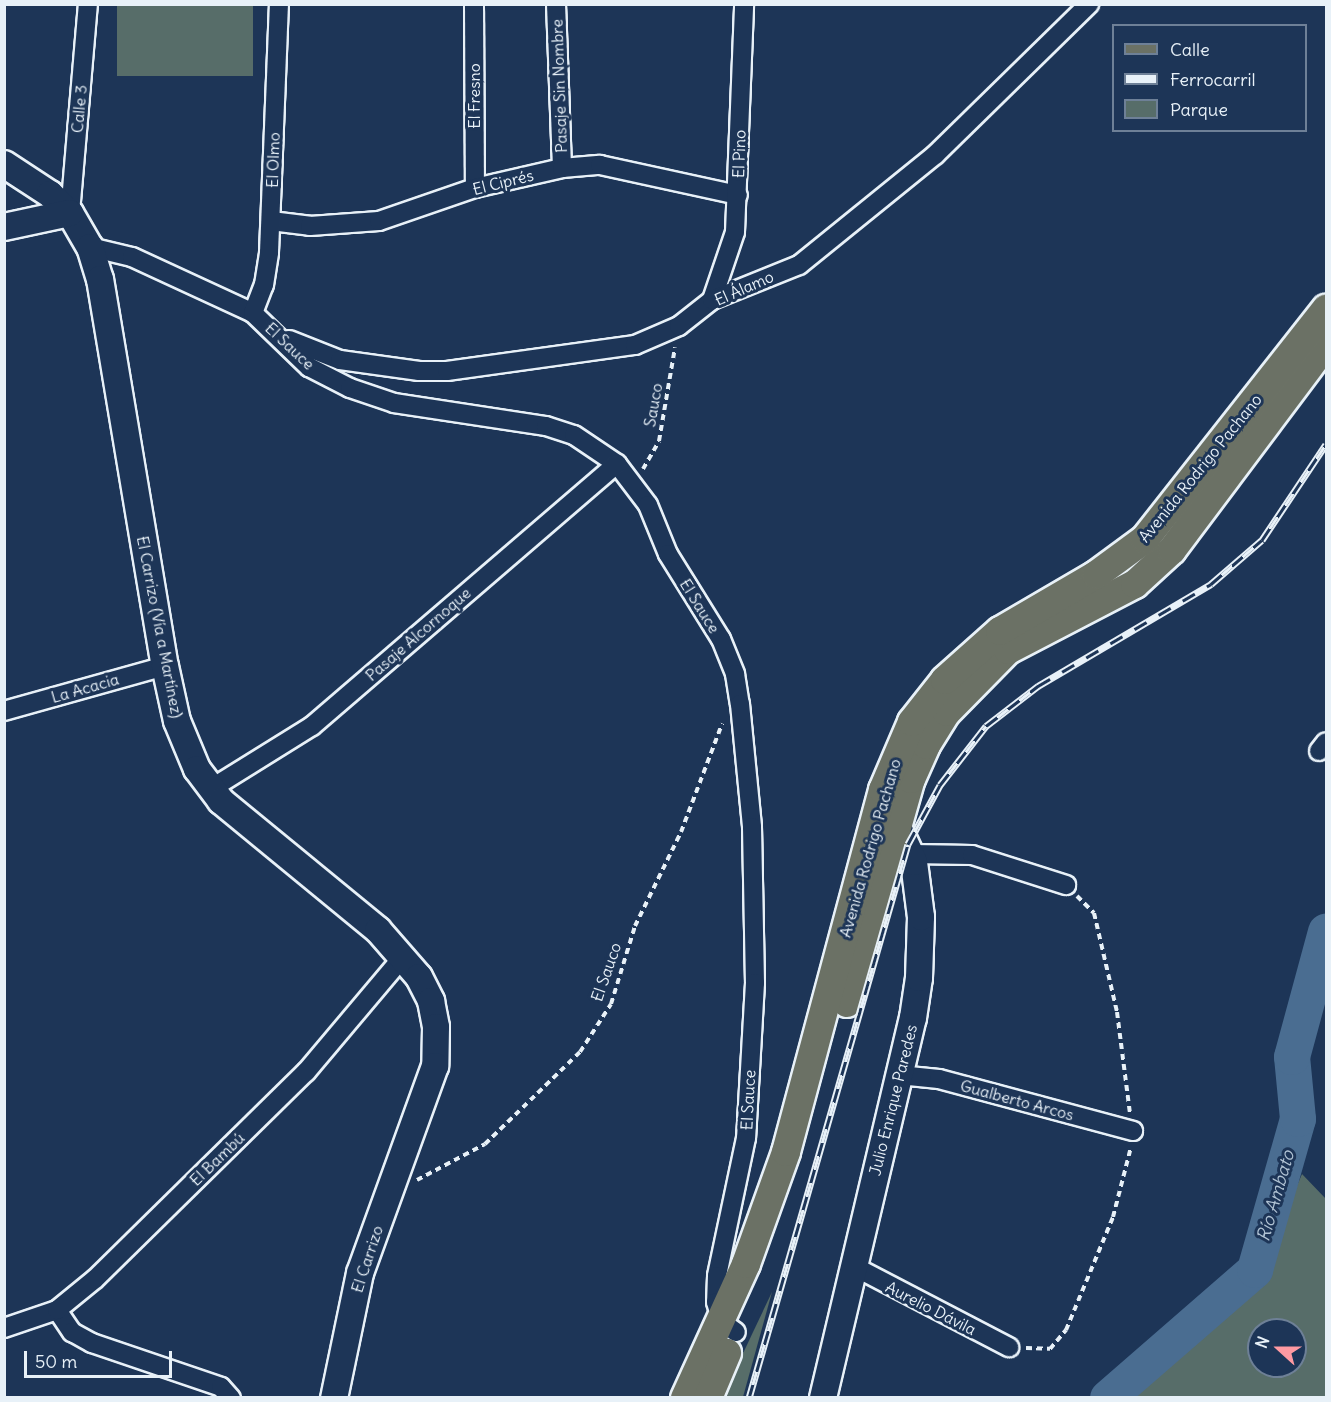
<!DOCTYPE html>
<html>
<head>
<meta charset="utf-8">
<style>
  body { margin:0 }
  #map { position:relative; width:1331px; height:1402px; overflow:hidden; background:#1d3557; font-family:Delius,sans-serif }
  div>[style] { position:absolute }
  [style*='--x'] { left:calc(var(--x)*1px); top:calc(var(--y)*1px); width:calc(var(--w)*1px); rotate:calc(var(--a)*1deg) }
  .green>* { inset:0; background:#576d69; transform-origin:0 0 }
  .river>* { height:36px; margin:-18px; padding:0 18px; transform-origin:18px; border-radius:18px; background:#4a6d91 }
  .path>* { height:4px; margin-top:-2px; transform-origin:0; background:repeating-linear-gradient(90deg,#e8f1f8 0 6px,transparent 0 10.5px) }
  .roads { filter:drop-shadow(2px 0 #e8f1f8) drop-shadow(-2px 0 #e8f1f8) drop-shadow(0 2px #e8f1f8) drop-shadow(0 -2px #e8f1f8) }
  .street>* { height:18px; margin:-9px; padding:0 9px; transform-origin:9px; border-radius:9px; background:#1d3557 }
  .secondary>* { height:26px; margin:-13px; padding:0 13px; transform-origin:13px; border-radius:13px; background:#1d3557 }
  .primary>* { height:28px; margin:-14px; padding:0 14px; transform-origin:14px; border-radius:14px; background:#6b7165 }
  .rail>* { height:7px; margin-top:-3.5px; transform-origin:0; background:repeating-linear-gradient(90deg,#1d3557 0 14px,#e8f1f8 0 28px); box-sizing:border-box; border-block:2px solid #e8f1f8 }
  span { translate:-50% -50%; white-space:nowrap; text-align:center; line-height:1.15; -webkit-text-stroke:6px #1d3557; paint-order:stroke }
  .street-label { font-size:16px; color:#e8f1f8 }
  .water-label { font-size:18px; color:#b1c3d4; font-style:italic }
  .frame { position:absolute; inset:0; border:6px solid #e8f1f8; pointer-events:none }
  .legend { position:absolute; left:1112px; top:24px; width:195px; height:108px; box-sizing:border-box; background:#1d3557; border:2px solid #6e8097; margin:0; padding:8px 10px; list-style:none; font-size:18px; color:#e8f1f8 }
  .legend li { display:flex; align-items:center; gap:12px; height:30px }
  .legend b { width:30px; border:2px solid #6e8097 }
  .north { position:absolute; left:1247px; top:1318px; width:60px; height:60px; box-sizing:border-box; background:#1d3557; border:2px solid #6e8097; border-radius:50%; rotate:291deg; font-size:16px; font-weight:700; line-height:24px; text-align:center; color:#e8f1f8 }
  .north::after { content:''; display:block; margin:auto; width:21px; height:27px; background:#ff9aa2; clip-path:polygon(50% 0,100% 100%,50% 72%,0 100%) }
  .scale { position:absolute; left:24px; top:1351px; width:148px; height:27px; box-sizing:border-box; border:3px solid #e8f1f8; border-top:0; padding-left:8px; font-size:18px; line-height:21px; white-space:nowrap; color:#e8f1f8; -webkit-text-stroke:4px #1d3557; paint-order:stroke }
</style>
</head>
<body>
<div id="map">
  <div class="green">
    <div style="left:117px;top:5px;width:136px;height:71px"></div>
    <div style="clip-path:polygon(evenodd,1302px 1174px,1326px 1199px,1326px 1397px,1117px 1397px,1260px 1273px,1302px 1174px,1259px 1330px,1295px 1330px,1295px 1366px,1259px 1366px,1259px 1330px)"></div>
    <div style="clip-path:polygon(772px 1292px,743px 1397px,722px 1398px,754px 1330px)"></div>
  </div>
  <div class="river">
    <div style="--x:1108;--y:1398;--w:195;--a:-41"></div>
    <div style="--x:1255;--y:1270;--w:157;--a:-74.1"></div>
    <div style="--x:1298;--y:1119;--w:62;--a:-95.5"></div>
    <div style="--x:1292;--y:1057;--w:130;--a:-74.8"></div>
  </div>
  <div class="path">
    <div style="--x:643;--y:469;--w:32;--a:-60"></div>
    <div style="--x:659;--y:441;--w:95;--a:-80.3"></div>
    <div style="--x:1077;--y:896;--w:24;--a:45"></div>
    <div style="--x:1094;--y:913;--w:102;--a:76.9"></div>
    <div style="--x:1117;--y:1012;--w:102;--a:82.7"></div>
    <div style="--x:417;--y:1180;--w:77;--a:-27.9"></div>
    <div style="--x:485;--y:1144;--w:132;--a:-44.1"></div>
    <div style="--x:580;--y:1052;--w:57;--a:-57.1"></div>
    <div style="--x:611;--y:1004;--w:82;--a:-72.9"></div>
    <div style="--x:635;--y:926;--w:105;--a:-63.9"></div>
    <div style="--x:681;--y:832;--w:116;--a:-69.2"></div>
    <div style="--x:1026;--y:1348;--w:24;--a:2"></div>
    <div style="--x:1050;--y:1349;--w:25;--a:-50"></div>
    <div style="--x:1066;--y:1330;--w:122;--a:-67.4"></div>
    <div style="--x:1113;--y:1217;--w:72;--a:-75.6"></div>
  </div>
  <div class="roads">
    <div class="street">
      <div style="--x:474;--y:4;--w:184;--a:89.7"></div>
      <div style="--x:556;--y:4;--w:164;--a:87.9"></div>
      <div style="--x:70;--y:213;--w:210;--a:-85.1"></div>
      <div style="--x:271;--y:221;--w:39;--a:7"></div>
      <div style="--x:310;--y:226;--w:69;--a:-4.1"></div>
      <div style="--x:379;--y:221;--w:102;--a:-19"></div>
      <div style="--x:475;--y:188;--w:89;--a:-12.9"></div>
      <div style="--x:562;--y:168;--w:38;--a:-5"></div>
      <div style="--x:600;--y:165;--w:141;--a:12.3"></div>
      <div style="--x:90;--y:247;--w:43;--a:13.4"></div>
      <div style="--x:132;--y:257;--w:133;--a:24.8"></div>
      <div style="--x:253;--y:313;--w:78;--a:44"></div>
      <div style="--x:309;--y:367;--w:46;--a:27.1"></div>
      <div style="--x:350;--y:388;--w:46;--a:18.8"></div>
      <div style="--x:394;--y:403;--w:154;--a:8.6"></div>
      <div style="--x:546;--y:426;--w:29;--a:18"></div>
      <div style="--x:574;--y:435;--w:52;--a:34"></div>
      <div style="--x:617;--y:464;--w:51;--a:52.9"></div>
      <div style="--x:648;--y:505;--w:53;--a:67.8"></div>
      <div style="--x:668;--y:554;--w:100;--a:58.1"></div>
      <div style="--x:721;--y:639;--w:38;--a:68"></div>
      <div style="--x:735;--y:674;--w:30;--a:81"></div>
      <div style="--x:740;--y:704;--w:124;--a:84.4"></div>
      <div style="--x:752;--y:827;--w:156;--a:88.9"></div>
      <div style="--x:755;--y:983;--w:155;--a:93.3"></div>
      <div style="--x:746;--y:1138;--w:141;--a:101.9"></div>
      <div style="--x:717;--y:1276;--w:26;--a:92"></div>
      <div style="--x:716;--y:1302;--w:21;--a:73"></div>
      <div style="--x:722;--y:1322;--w:17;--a:36"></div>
      <div style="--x:712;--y:300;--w:72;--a:-71.3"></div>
      <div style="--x:735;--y:232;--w:228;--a:-87.7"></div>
      <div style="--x:253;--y:313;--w:30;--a:-69"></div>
      <div style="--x:264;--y:285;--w:33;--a:-81"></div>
      <div style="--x:269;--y:252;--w:248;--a:-87.7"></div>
      <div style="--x:289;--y:340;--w:55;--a:21.4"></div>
      <div style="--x:340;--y:360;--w:80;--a:7.9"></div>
      <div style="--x:419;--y:371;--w:28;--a:0"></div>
      <div style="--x:447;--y:371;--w:190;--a:-7.9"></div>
      <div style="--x:635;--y:345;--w:48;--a:-23.4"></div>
      <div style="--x:679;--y:326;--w:42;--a:-38.2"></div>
      <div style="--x:712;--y:300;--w:94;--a:-21.9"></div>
      <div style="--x:799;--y:265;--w:175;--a:-39"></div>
      <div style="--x:935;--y:155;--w:216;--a:-44.4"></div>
      <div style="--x:4;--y:711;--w:167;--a:-15.6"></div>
      <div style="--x:1319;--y:751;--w:11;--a:-52"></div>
      <div style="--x:209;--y:790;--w:121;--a:-31.9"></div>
      <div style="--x:312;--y:726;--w:402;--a:-40.7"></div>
      <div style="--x:912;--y:854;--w:60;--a:1"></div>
      <div style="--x:972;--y:855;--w:99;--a:17.7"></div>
      <div style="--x:899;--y:1075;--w:40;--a:5.7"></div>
      <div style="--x:939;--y:1079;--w:201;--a:15"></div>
      <div style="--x:855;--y:1267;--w:174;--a:27.5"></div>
      <div style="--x:57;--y:1310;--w:27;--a:56"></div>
      <div style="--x:72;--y:1332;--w:23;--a:29"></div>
      <div style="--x:92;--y:1343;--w:136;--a:18.8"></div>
      <div style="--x:221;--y:1387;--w:15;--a:48"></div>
      <div style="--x:4;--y:1328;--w:56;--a:-18.8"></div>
      <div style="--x:57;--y:1310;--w:49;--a:-39.2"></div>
      <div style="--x:95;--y:1279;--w:296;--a:-44.5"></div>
      <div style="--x:306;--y:1072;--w:150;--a:-49.9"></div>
    </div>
    <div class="secondary">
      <div style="--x:4;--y:164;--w:55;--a:33.1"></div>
      <div style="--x:50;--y:194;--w:28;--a:44"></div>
      <div style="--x:70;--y:213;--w:39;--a:60"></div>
      <div style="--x:90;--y:247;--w:34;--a:73"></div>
      <div style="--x:100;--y:279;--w:392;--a:80.5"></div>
      <div style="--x:165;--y:666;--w:56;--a:77.7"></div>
      <div style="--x:177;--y:721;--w:52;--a:67.4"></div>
      <div style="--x:197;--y:769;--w:40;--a:53"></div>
      <div style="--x:221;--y:801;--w:203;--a:39.4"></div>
      <div style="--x:378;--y:930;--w:62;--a:48.9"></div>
      <div style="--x:419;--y:977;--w:27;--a:63"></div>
      <div style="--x:431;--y:1001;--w:26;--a:79"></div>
      <div style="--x:436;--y:1027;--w:39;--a:91"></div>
      <div style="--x:435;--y:1066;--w:220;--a:109.9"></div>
      <div style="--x:360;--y:1273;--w:128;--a:101.7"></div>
      <div style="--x:4;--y:227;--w:67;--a:-12"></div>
      <div style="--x:823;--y:1398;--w:391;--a:-76.7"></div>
      <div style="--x:913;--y:1018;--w:40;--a:-81.5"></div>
      <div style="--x:919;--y:978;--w:61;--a:-88.1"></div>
      <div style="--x:921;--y:917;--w:55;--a:-97.3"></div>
      <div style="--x:914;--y:862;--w:41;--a:-114.7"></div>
      <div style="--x:897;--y:825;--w:15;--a:-172"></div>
    </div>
    <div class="primary">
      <div style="--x:847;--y:1003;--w:233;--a:-74.1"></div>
      <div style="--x:911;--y:779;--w:37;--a:-66"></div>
      <div style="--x:926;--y:745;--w:39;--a:-58"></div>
      <div style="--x:947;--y:712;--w:87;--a:-45.5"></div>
      <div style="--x:1008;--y:650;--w:143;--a:-27.5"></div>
      <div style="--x:1135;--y:584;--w:50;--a:-42.6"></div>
      <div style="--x:1172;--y:550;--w:257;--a:-53.2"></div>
      <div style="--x:685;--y:1398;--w:147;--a:-65.5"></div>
      <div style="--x:746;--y:1264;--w:119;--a:-70.3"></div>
      <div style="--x:786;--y:1152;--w:375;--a:-75"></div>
      <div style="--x:883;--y:790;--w:74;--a:-66.9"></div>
      <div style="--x:912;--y:722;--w:53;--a:-51.8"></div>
      <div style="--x:945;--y:680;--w:74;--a:-41.7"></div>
      <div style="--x:1000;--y:631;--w:111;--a:-30.3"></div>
      <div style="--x:1096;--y:575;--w:61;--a:-36.3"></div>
      <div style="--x:1145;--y:539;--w:293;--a:-51.8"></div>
      <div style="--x:708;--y:1398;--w:49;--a:-67.1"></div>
    </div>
  </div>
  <div class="rail">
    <div style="--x:749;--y:1398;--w:576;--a:-73.99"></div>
    <div style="--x:908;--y:844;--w:67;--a:-61.5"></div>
    <div style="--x:940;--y:785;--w:75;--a:-52.1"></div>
    <div style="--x:986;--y:726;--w:66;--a:-37.6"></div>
    <div style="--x:1038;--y:686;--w:201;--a:-30.5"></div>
    <div style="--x:1211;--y:584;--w:67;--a:-40.8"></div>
    <div style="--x:1262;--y:540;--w:115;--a:-56.3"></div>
  </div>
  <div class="street-label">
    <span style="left:559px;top:86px;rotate:-92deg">Pasaje Sin Nombre</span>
    <span style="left:474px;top:96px;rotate:-90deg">El Fresno</span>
    <span style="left:79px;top:109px;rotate:-85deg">Calle 3</span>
    <span style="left:739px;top:154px;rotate:-88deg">El Pino</span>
    <span style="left:273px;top:160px;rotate:-88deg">El Olmo</span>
    <span style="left:503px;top:182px;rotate:-14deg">El Ciprés</span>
    <span style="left:744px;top:288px;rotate:-24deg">El Álamo</span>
    <span style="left:290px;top:346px;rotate:43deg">El Sauce</span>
    <span style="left:653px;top:405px;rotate:-80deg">Sauco</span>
    <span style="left:1200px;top:468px;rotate:-51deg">Avenida Rodrigo Pachano</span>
    <span style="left:700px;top:606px;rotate:58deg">El Sauce</span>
    <span style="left:160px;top:627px;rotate:79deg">El Carrizo (Vía a Martínez)</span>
    <span style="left:418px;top:634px;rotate:-41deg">Pasaje Alcornoque</span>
    <span style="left:85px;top:688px;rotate:-16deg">La Acacia</span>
    <span style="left:870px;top:848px;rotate:-74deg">Avenida Rodrigo Pachano</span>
    <span style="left:606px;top:972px;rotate:-71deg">El Sauco</span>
    <span style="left:748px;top:1100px;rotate:-87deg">El Sauce</span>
    <span style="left:893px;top:1100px;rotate:-76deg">Julio Enrique Paredes</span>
    <span style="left:1017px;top:1100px;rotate:15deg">Gualberto Arcos</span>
    <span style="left:217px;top:1159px;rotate:-44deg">El Bambú</span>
    <span style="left:367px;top:1259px;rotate:-72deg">El Carrizo</span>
    <span style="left:931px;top:1308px;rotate:27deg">Aurelio Dávila</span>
  </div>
  <div class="water-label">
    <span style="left:1276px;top:1196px;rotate:-74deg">Río Ambato</span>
  </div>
  <div class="frame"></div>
  <ul class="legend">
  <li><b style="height:8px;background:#6b7165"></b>Calle</li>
  <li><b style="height:8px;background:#e8f1f8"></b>Ferrocarril</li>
  <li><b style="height:16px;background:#576d69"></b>Parque</li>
  </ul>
  <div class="north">N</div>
  <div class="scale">50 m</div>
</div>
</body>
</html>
